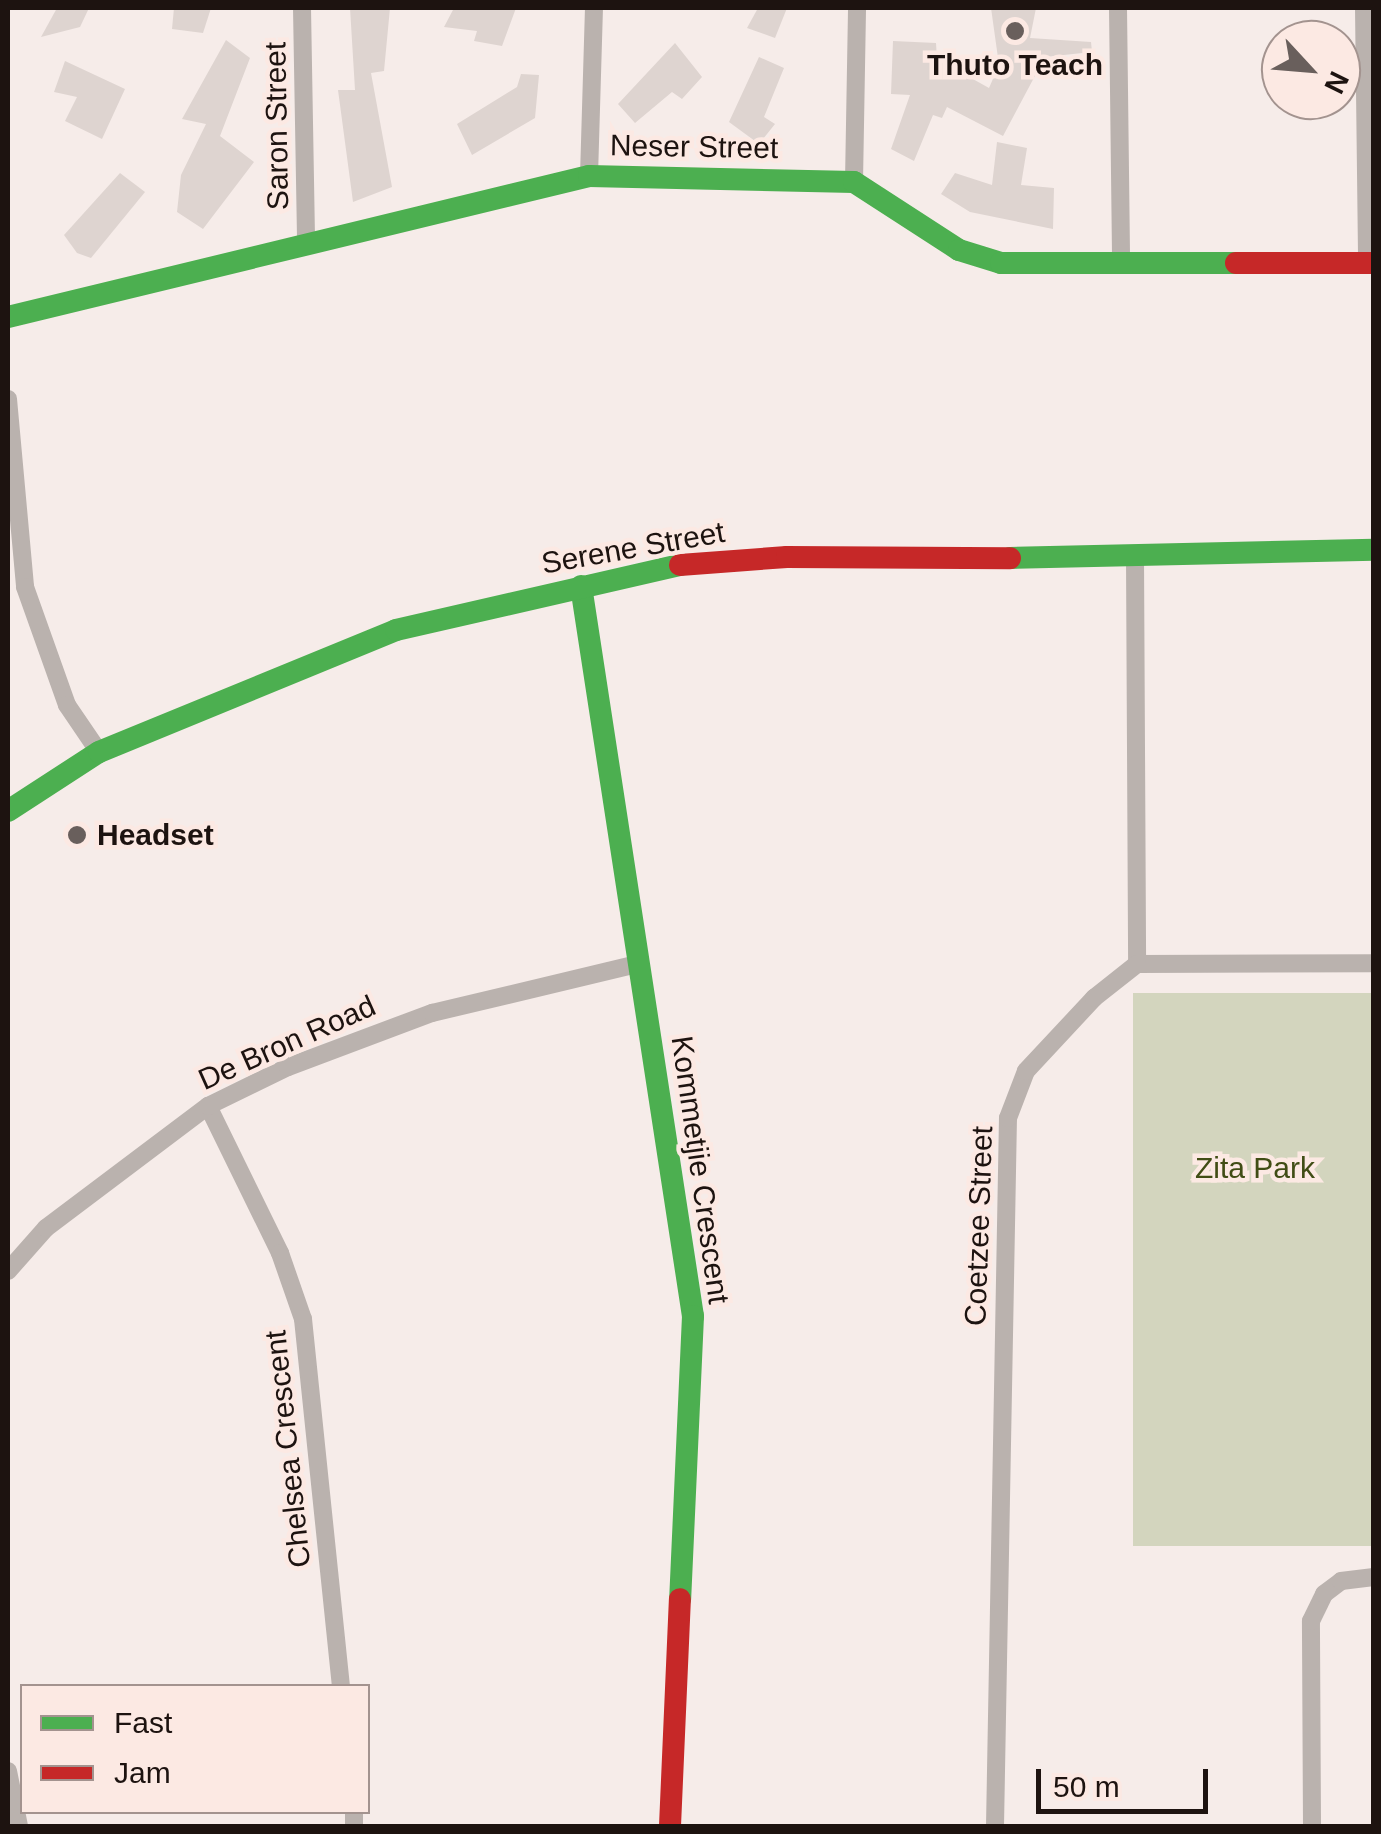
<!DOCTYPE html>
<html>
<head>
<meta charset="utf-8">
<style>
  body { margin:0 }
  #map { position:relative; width:1381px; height:1834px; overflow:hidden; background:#f6ece9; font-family:Arial,sans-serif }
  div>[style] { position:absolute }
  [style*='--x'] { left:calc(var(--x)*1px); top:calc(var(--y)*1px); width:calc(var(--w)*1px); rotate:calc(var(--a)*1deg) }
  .green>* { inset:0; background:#d3d5be; transform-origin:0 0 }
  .building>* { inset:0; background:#ded4d0 }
  .street>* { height:18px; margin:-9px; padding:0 9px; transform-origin:9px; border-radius:9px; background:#bab2ae }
  .fast>* { height:22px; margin:-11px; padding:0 11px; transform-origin:11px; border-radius:11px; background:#4caf50 }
  .jam>* { height:22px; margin:-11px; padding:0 11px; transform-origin:11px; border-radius:11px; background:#c62828 }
  .dots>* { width:28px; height:28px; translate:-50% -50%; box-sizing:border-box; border:5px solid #fce9e3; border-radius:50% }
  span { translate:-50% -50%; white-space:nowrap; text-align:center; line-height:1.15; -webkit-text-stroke:9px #fce9e3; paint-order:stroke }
  .poi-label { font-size:30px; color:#1d1310; font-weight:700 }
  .left { translate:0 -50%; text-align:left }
  .street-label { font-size:30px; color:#1d1310 }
  .park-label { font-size:30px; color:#414d15 }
  .frame { position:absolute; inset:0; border:10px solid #1d1310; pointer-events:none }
  .legend { position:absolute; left:20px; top:1684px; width:350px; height:130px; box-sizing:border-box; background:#fce9e3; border:2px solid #a3938f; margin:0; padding:12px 18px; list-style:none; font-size:30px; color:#1d1310 }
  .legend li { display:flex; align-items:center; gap:20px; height:50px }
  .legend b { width:50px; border:2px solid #a3938f }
  .north { position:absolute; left:1261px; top:20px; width:100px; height:100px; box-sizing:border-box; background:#fce9e3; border:2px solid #a3938f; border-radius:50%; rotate:116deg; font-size:28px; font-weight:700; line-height:40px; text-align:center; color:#1d1310 }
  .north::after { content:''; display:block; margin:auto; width:35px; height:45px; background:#695f5c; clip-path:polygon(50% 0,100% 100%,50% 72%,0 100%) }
  .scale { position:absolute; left:1036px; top:1769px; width:172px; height:45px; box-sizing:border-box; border:5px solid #1d1310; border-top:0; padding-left:12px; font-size:30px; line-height:35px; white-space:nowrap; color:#1d1310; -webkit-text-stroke:8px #fce9e3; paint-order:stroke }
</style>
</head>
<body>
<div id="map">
  <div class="green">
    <div style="left:1373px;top:993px;width:553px;height:240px;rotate:90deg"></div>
  </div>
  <div class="building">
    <div style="clip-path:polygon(57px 8px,89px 8px,80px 27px,41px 37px)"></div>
    <div style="clip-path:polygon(174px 8px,211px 8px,203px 33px,172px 29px)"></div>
    <div style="clip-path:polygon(350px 8px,390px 8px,384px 71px,371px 73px,392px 187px,353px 202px,338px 90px,355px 90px)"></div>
    <div style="clip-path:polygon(454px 8px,516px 8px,502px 46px,474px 41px,477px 31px,444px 27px)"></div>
    <div style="clip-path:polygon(758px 8px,787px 8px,775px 38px,747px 28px)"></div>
    <div style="clip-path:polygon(991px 8px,1036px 8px,1030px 38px,1091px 42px,1092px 52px,1045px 57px,1003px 136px,947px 107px,942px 118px,933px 115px,914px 161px,891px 149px,910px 95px,891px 94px,893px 41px,936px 43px,937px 59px,989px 88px,999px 65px)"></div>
    <div style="clip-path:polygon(226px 40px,250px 58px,220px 136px,254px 162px,203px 229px,177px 212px,181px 175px,206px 124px,182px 119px)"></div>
    <div style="clip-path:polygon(675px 43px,702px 77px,682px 99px,672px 92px,635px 123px,618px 104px)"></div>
    <div style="clip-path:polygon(759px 57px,784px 68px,764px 117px,775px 124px,759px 144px,729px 122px)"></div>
    <div style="clip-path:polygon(65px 61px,125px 89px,102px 139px,65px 121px,77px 97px,54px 92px)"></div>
    <div style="clip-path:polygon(521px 74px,539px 75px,535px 118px,472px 155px,457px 124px,517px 87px)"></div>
    <div style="clip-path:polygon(997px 142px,1027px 148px,1021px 185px,1054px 188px,1053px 229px,970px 212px,941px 194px,955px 173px,992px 185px)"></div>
    <div style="clip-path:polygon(120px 173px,145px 192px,91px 258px,77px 253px,64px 235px)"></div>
  </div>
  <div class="street">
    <div style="--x:302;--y:8;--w:235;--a:89"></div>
    <div style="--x:1118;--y:8;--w:256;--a:89.3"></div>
    <div style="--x:1364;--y:8;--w:255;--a:89.3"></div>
    <div style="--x:589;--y:176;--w:168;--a:-88.3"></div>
    <div style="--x:854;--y:182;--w:174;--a:-89"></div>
    <div style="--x:8;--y:399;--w:189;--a:84.8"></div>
    <div style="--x:25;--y:587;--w:125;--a:70.4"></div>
    <div style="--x:67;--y:705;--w:57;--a:55.8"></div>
    <div style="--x:1135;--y:558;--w:406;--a:89.7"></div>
    <div style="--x:1137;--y:964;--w:237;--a:-0.2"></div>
    <div style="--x:208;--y:1106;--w:164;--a:63.9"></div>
    <div style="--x:280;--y:1253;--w:70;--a:70.8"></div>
    <div style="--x:303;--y:1319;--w:369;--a:84.1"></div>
    <div style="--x:8;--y:1271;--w:57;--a:-48.5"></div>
    <div style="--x:46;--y:1228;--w:203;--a:-37"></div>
    <div style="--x:208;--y:1106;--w:89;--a:-26"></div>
    <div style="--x:288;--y:1067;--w:154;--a:-20.6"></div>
    <div style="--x:432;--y:1013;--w:212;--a:-13.4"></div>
    <div style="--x:8;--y:1771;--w:56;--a:78.7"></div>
    <div style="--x:354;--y:1826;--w:14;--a:-90"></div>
    <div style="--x:995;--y:1826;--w:708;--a:-88.95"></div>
    <div style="--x:1008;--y:1118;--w:50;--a:-69"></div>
    <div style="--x:1026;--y:1071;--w:100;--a:-47"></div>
    <div style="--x:1094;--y:998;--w:55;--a:-38.3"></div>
    <div style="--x:1312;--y:1826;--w:205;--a:-90.3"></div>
    <div style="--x:1311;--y:1621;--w:30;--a:-64"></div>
    <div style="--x:1324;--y:1594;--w:21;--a:-37"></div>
    <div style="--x:1341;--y:1581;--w:33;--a:-7"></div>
  </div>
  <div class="fast">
    <div style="--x:8;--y:317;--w:598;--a:-13.64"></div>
    <div style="--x:589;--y:176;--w:265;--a:1.3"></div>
    <div style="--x:854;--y:182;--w:125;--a:32.9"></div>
    <div style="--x:959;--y:250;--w:44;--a:17.2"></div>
    <div style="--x:1001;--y:263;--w:235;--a:0"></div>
    <div style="--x:1010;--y:558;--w:364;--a:-1.3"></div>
    <div style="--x:581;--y:586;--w:739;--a:81.28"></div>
    <div style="--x:693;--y:1316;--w:283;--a:92.6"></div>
    <div style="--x:8;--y:811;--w:108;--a:-33"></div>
    <div style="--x:99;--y:752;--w:321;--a:-22.3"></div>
    <div style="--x:396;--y:630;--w:291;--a:-12.9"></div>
  </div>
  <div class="jam">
    <div style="--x:1236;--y:263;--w:138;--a:0"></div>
    <div style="--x:680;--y:565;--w:107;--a:-4.3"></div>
    <div style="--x:787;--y:557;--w:223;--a:0.3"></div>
    <div style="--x:670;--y:1826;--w:227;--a:-87.5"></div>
  </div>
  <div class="dots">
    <div style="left:1015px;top:31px;background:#695f5c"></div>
    <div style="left:77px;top:835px;background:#695f5c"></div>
  </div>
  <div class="poi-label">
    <span style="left:1015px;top:65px">Thuto Teach</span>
    <span class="left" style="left:97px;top:835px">Headset</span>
  </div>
  <div class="street-label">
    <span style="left:277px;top:126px;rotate:-91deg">Saron Street</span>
    <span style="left:694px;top:147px;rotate:1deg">Neser Street</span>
    <span style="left:633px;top:548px;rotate:-10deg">Serene Street</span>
    <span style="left:287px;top:1043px;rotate:-24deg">De Bron Road</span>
    <span style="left:700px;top:1170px;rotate:82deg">Kommetjie Crescent</span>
    <span style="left:979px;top:1226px;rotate:-88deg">Coetzee Street</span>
    <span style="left:288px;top:1449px;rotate:-96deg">Chelsea Crescent</span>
  </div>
  <div class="park-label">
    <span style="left:1255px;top:1168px">Zita Park</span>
  </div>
  <div class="frame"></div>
  <ul class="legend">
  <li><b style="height:12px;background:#4caf50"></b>Fast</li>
  <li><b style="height:12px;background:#c62828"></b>Jam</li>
  </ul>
  <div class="north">N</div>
  <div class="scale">50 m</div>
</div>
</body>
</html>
